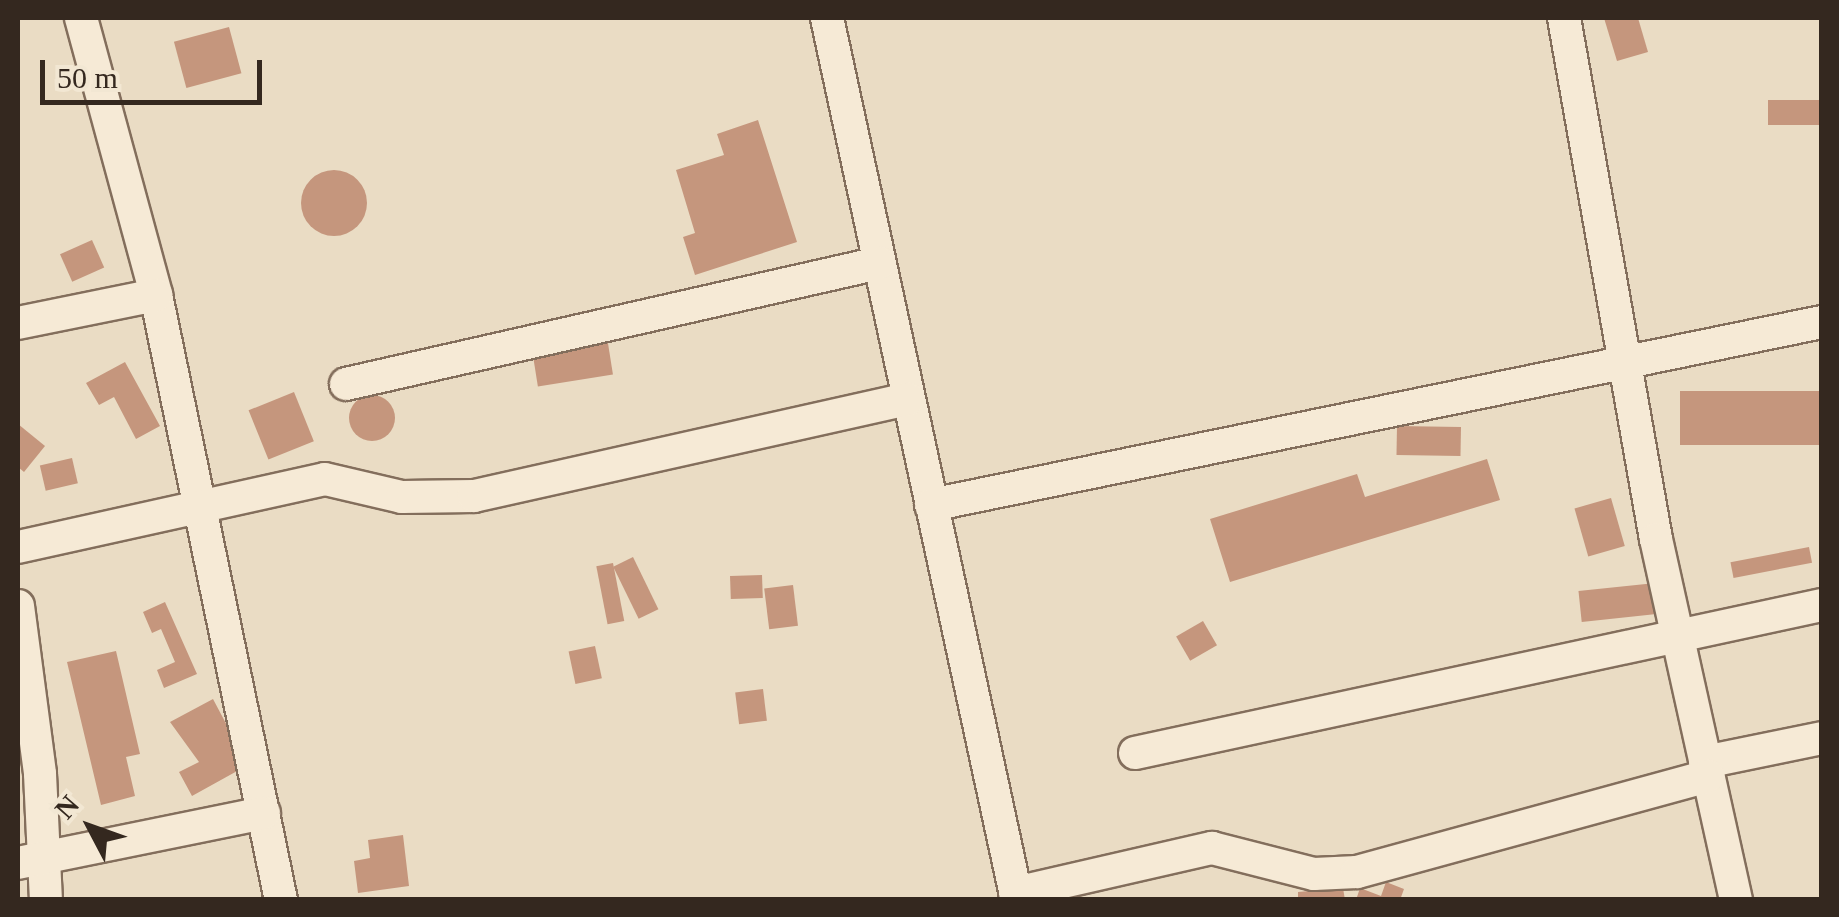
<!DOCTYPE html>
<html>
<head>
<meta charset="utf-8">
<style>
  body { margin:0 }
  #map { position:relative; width:1839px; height:917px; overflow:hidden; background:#eadcc4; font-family:Georgia,serif }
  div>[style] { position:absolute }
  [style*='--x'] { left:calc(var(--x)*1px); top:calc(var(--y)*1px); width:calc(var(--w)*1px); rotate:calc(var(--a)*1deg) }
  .building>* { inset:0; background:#c5967d; transform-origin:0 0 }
  .round { border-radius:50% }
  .roads { filter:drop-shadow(2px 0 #836e5c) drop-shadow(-2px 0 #836e5c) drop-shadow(0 2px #836e5c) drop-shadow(0 -2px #836e5c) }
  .minor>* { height:32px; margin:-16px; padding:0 16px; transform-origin:16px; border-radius:16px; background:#f6ead6 }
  span { translate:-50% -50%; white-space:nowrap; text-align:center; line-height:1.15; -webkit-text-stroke:10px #f2e7d3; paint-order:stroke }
  .frame { position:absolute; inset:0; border:20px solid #34281f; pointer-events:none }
  .north { position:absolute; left:40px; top:777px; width:100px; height:100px; -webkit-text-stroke:8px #f2e7d3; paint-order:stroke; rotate:311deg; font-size:28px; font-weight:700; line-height:40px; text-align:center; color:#34281f }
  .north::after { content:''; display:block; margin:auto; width:35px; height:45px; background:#34281f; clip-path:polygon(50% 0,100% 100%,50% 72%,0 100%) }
  .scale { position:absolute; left:40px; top:60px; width:222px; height:45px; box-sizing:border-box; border:5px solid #34281f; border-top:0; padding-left:12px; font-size:30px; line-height:35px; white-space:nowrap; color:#34281f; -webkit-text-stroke:8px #f2e7d3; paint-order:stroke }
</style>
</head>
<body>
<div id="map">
  <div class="building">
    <div style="clip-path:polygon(1604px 18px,1638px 18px,1648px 52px,1617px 61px)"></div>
    <div style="left:229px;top:27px;width:48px;height:57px;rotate:75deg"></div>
    <div style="left:1822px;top:100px;width:25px;height:54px;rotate:90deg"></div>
    <div style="clip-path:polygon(758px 120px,797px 242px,695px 275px,683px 237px,695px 233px,676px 170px,724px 155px,717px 134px)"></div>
    <div class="round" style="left:301px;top:170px;width:66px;height:66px"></div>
    <div style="left:92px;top:240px;width:30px;height:35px;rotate:66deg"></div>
    <div style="left:607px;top:337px;width:38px;height:76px;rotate:81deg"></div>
    <div style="clip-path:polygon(125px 362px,160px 426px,136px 439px,114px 397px,99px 405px,86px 383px)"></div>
    <div style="left:1822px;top:391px;width:54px;height:142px;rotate:90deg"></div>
    <div style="left:294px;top:392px;width:53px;height:49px;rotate:68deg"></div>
    <div class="round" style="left:349px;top:395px;width:46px;height:46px"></div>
    <div style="clip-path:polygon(18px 424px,45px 446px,24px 472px,18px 467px)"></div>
    <div style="left:1397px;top:426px;width:64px;height:29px;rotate:1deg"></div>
    <div style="left:72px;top:458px;width:26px;height:33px;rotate:77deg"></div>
    <div style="clip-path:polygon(1487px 459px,1500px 500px,1230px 582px,1210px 519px,1357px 474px,1365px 497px)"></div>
    <div style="left:1611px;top:498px;width:50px;height:38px;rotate:74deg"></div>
    <div style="left:1809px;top:547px;width:16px;height:80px;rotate:79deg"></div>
    <div style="left:633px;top:557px;width:58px;height:22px;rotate:64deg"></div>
    <div style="left:613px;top:563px;width:59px;height:17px;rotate:79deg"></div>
    <div style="left:762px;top:575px;width:23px;height:32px;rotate:88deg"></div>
    <div style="left:1665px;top:582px;width:31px;height:87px;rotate:84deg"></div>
    <div style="left:793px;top:585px;width:41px;height:29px;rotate:83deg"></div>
    <div style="clip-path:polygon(165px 602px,197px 674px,164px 688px,157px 670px,175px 662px,161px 629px,152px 633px,143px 612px)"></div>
    <div style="left:1203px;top:621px;width:28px;height:31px;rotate:60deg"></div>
    <div style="left:595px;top:646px;width:33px;height:27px;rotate:78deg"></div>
    <div style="clip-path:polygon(116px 651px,140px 754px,126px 757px,135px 796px,101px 805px,67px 662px)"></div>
    <div style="left:763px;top:689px;width:32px;height:28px;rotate:83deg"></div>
    <div style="clip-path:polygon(213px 699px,248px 765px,192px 796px,179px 772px,199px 762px,170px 722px)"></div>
    <div style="clip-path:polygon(403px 835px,409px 886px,358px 893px,354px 861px,370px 858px,368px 840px)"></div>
    <div style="clip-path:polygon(1386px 882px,1404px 889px,1400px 900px,1356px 900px,1360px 888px,1381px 896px)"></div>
    <div style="clip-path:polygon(1343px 888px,1345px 900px,1298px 900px,1298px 892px)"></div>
  </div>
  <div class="roads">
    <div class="minor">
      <div style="--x:81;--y:18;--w:287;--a:74.8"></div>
      <div style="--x:156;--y:295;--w:618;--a:78.33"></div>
      <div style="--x:827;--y:18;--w:902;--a:77.84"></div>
      <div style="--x:1564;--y:18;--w:529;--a:79.99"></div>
      <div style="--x:1656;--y:539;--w:370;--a:77.5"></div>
      <div style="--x:18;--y:323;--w:141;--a:-11.5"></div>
      <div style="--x:346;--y:384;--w:547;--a:-12.79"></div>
      <div style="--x:931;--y:505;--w:910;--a:-11.61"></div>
      <div style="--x:18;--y:547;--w:314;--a:-12.5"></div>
      <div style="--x:325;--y:479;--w:79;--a:13.2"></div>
      <div style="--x:402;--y:497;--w:72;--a:-0.8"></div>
      <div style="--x:474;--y:496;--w:445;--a:-12.6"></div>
      <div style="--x:18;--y:606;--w:169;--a:82.5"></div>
      <div style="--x:40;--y:774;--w:126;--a:87.3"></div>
      <div style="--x:1135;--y:753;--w:703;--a:-12.16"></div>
      <div style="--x:1705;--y:762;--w:119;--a:-11.6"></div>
      <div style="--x:18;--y:863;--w:251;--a:-11.5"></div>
      <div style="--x:1015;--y:893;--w:202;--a:-12.9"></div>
      <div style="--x:1212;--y:848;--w:105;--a:14.3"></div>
      <div style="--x:1314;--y:874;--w:43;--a:-2.7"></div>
      <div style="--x:1357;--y:872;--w:364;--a:-15.3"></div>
    </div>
  </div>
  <div class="frame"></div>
  <div class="north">N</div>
  <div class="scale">50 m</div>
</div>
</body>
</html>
